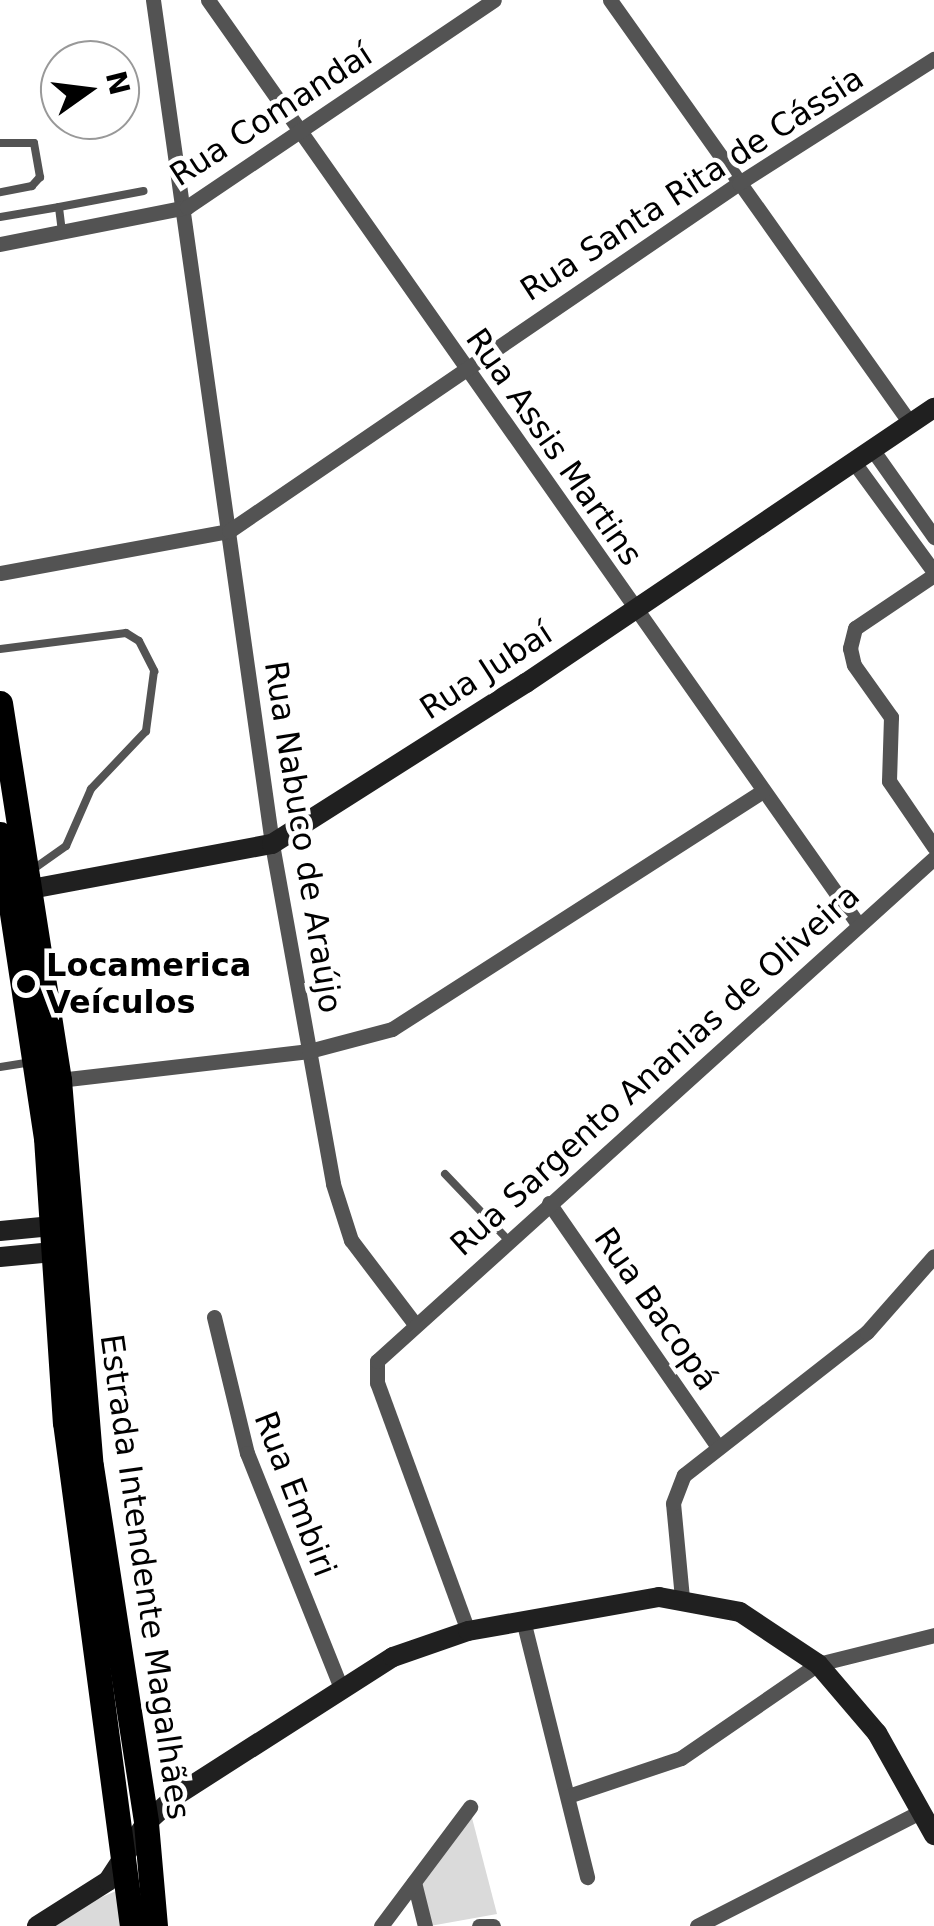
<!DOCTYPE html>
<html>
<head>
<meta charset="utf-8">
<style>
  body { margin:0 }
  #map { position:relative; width:934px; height:1926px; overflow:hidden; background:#fff; font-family:"DejaVu Sans",sans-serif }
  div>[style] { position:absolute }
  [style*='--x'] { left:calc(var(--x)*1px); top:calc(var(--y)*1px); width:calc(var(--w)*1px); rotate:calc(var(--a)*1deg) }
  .green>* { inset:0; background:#dadada }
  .lane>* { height:8px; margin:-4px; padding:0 4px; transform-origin:4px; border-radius:4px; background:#535353 }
  .street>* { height:15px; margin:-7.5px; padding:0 7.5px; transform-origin:7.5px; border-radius:7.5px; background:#535353 }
  .secondary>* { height:20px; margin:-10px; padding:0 10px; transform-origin:10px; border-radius:10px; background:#202020 }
  .primary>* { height:25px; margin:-12.5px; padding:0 12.5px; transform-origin:12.5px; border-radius:12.5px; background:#000 }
  .dots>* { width:28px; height:28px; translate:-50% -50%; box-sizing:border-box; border:5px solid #fff; border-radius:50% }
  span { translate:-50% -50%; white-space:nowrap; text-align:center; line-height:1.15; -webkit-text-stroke:9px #fff; paint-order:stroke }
  .street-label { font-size:32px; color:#000 }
  .poi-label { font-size:32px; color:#000; font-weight:700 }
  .left { translate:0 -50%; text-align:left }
  .north { position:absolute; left:40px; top:40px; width:100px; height:100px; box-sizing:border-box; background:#fff; border:2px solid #999; border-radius:50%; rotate:76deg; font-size:28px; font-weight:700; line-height:40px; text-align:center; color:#000 }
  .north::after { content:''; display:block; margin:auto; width:35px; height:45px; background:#000; clip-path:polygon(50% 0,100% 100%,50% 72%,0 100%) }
</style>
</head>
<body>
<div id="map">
  <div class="green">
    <div style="clip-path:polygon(471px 1814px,497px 1914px,430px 1926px,419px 1883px)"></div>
    <div style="clip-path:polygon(116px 1891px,121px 1926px,46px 1926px,95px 1900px)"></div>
  </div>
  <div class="lane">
    <div style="--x:0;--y:143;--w:34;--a:0"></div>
    <div style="--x:34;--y:143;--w:35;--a:80"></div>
    <div style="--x:40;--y:177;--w:12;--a:132"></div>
    <div style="--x:32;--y:186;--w:33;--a:169"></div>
    <div style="--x:0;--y:217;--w:60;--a:-9.6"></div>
    <div style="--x:62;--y:232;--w:25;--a:-97"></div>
    <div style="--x:59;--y:207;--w:86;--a:-10.7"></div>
    <div style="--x:0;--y:649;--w:127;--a:-7.2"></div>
    <div style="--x:126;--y:633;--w:15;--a:32"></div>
    <div style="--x:139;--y:641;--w:34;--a:63"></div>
    <div style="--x:154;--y:671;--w:61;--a:97.6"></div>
    <div style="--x:146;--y:731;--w:80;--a:133.5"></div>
    <div style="--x:91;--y:789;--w:62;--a:113.7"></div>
    <div style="--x:66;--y:846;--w:42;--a:144.8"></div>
    <div style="--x:0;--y:1067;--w:32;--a:-9"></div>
    <div style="--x:445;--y:1174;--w:91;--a:46.3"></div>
  </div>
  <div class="street">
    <div style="--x:153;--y:0;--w:852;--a:81.97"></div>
    <div style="--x:272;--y:844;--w:345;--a:79.8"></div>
    <div style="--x:333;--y:1184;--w:59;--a:72.2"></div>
    <div style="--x:351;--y:1240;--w:104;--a:52.8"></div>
    <div style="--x:208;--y:0;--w:1130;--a:54.88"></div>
    <div style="--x:610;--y:0;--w:519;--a:54.65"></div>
    <div style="--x:0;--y:244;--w:191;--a:-11.2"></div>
    <div style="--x:187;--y:207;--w:370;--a:-34"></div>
    <div style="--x:872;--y:449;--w:108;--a:54.8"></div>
    <div style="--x:853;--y:461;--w:137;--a:53.9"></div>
    <div style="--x:0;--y:573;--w:233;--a:-10.4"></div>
    <div style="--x:229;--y:531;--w:617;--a:-34.31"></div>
    <div style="--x:739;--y:183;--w:231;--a:-32.5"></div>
    <div style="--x:934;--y:575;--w:95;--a:146.1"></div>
    <div style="--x:855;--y:628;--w:21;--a:104"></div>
    <div style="--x:850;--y:648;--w:17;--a:77"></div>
    <div style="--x:854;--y:665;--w:64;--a:54.6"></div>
    <div style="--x:891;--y:717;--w:64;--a:91.8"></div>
    <div style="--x:889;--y:781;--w:80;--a:55.7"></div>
    <div style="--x:59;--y:1080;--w:252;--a:-6.6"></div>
    <div style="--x:309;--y:1051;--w:86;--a:-14.8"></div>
    <div style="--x:392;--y:1029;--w:441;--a:-32.7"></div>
    <div style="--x:549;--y:1203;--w:295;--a:55.3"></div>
    <div style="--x:214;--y:1317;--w:140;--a:76.4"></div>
    <div style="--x:247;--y:1453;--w:251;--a:68.2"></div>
    <div style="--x:682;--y:1598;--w:95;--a:-95.4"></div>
    <div style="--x:673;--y:1503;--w:30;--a:-69"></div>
    <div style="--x:684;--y:1475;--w:232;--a:-38"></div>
    <div style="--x:867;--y:1332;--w:101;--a:-48.6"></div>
    <div style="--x:523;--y:1620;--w:265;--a:76"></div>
    <div style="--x:468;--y:1631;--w:264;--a:-110.1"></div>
    <div style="--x:377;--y:1383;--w:22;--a:-90"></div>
    <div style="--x:377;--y:1361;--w:751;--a:-42.08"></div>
    <div style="--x:568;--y:1796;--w:119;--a:-18.6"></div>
    <div style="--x:681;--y:1758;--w:166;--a:-34.5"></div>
    <div style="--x:818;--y:1664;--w:120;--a:-14"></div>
    <div style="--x:414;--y:1882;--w:45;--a:76"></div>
    <div style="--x:381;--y:1926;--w:149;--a:-53.2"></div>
    <div style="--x:479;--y:1926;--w:14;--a:0"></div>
    <div style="--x:697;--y:1926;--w:253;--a:-27.1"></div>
  </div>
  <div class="secondary">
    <div style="--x:31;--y:889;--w:245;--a:-10.6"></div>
    <div style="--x:272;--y:844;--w:301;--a:-32.4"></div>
    <div style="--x:526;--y:683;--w:492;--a:-34"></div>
    <div style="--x:0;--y:1231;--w:52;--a:-5.5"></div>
    <div style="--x:0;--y:1257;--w:53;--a:-5.4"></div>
    <div style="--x:37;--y:1926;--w:84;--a:-32.4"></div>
    <div style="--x:108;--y:1881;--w:69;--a:-56.8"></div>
    <div style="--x:146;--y:1823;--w:42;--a:-42.1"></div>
    <div style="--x:177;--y:1795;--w:256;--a:-32.6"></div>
    <div style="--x:393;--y:1657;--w:79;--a:-19.1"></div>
    <div style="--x:468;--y:1631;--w:194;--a:-10.1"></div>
    <div style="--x:659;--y:1597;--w:82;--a:10.5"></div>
    <div style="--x:740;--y:1612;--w:94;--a:33.7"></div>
    <div style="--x:818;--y:1664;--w:91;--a:49.5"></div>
    <div style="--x:877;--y:1733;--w:117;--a:60.8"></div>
  </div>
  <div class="primary">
    <div style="--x:0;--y:703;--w:382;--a:81.1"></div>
    <div style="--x:59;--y:1080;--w:387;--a:85.3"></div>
    <div style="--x:91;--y:1466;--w:361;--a:81.2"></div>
    <div style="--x:146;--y:1823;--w:103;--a:85"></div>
    <div style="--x:0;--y:834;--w:307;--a:81.4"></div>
    <div style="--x:46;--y:1138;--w:285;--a:86.2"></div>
    <div style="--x:65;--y:1422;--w:508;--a:82.43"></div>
  </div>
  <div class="dots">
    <div style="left:26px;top:984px;background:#000"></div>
  </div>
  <div class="street-label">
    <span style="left:271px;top:115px;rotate:-33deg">Rua Comandaí</span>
    <span style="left:692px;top:184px;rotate:-33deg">Rua Santa Rita de Cássia</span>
    <span style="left:554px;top:447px;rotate:55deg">Rua Assis Martins</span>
    <span style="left:486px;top:671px;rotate:-33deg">Rua Jubaí</span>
    <span style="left:303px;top:837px;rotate:81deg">Rua Nabuco de Araújo</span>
    <span style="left:655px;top:1070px;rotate:-42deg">Rua Sargento Ananias de Oliveira</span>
    <span style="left:656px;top:1309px;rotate:55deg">Rua Bacopá</span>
    <span style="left:295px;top:1494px;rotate:69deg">Rua Embiri</span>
    <span style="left:145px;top:1577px;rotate:82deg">Estrada Intendente Magalhães</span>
  </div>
  <div class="poi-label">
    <span class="left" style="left:46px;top:984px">Locamerica<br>Veículos</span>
  </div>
  <div class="north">N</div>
</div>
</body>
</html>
